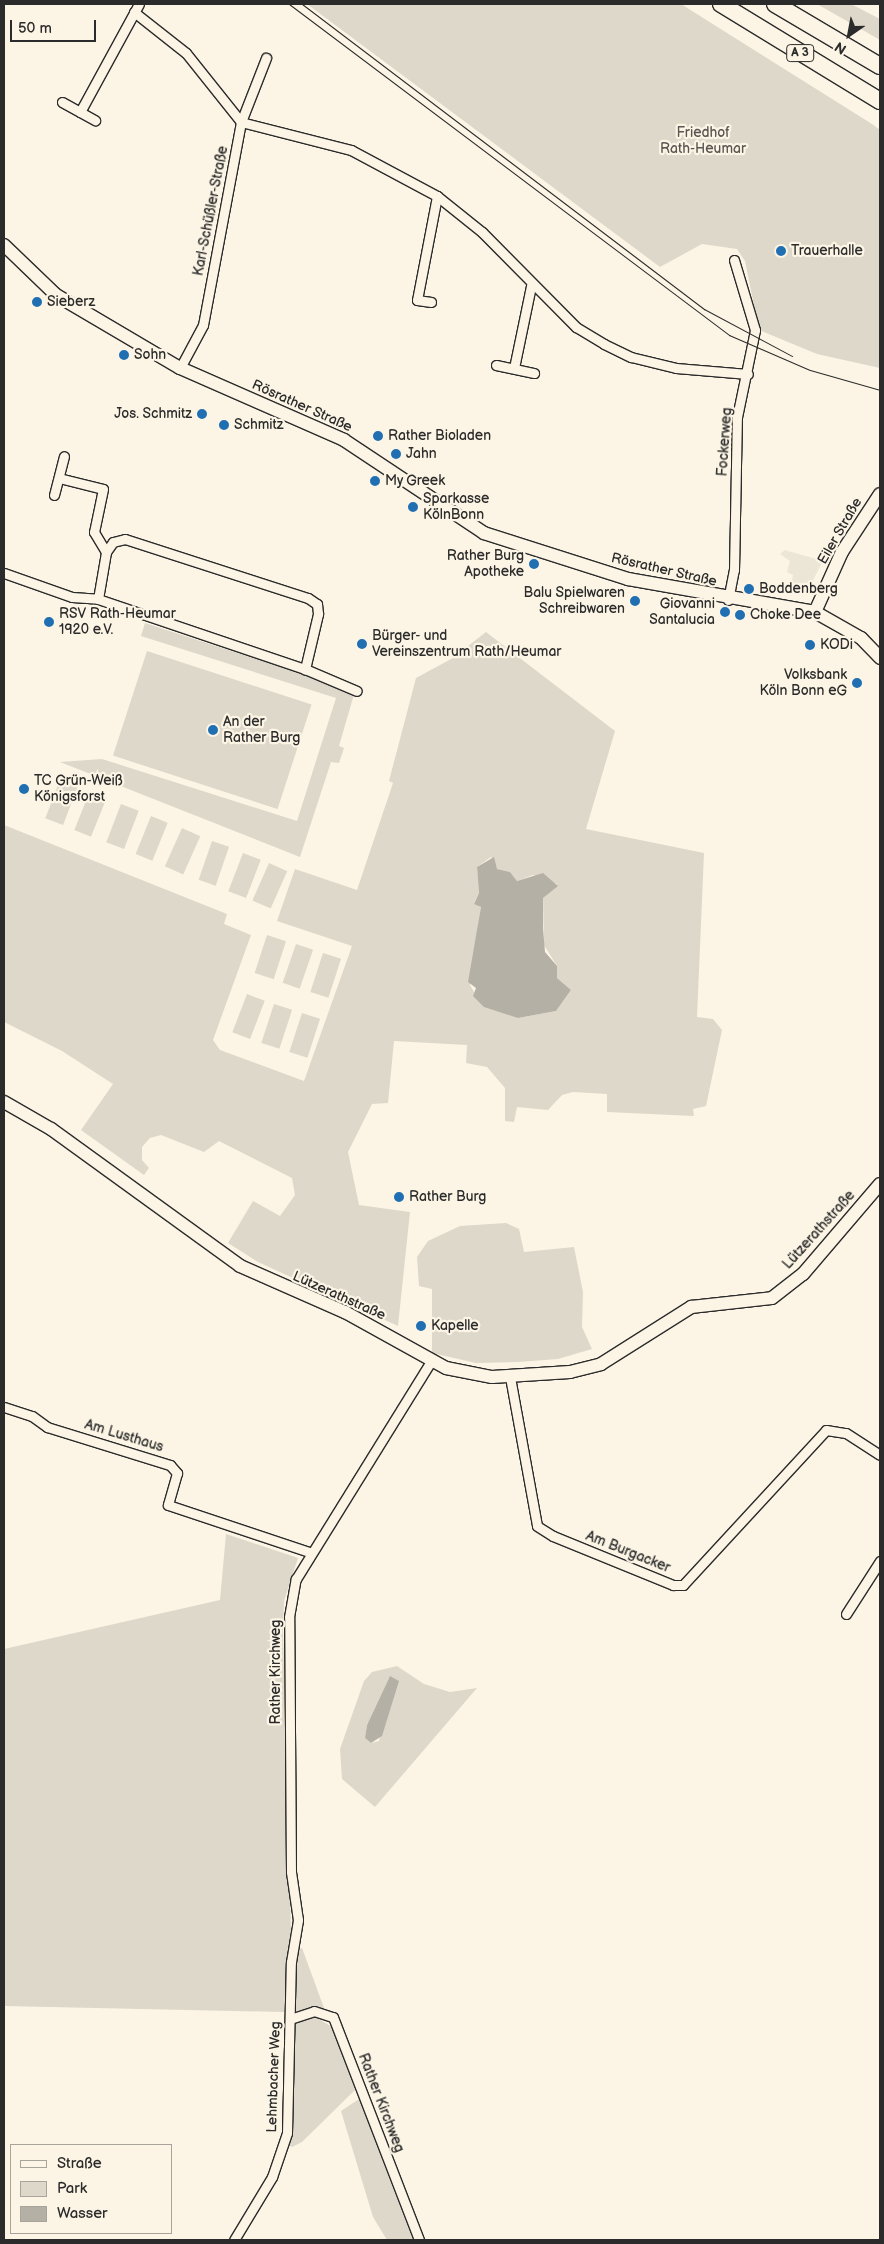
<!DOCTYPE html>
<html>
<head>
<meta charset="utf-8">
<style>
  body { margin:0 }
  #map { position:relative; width:884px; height:2244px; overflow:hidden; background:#fcf5e5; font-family:"Balsamiq Sans",sans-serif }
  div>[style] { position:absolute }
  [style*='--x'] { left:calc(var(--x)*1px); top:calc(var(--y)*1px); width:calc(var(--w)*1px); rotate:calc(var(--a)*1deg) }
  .built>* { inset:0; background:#ece6d7 }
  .green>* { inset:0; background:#ded8ca; transform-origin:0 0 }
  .water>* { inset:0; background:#b4b0a5 }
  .roads { filter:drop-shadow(1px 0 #2b2b2b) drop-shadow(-1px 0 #2b2b2b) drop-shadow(0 1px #2b2b2b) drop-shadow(0 -1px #2b2b2b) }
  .street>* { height:9px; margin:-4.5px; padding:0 4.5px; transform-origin:4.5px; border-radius:4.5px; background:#fcf5e5 }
  .secondary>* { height:12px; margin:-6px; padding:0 6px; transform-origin:6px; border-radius:6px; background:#fcf5e5 }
  .highway>* { height:16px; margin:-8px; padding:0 8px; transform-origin:8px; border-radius:8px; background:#fcf5e5 }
  .tram>* { height:1px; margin:-0.5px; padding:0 0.5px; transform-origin:0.5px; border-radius:0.5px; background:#2b2b2b }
  .dots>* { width:14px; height:14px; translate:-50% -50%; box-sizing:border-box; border:2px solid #fcf5e5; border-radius:50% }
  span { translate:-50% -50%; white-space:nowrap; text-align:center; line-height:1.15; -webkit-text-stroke:4.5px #fcf5e5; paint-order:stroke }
  .shield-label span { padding:1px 4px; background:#fcf5e5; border:1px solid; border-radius:4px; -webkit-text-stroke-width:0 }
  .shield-label { font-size:12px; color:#2b2b2b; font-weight:700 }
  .park-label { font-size:14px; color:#585653 }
  .street-label { font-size:14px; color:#2b2b2b }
  .poi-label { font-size:14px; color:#2b2b2b }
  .left { translate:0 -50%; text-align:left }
  .right { translate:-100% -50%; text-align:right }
  .frame { position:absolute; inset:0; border:5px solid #2b2b2b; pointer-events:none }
  .legend { position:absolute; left:10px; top:2144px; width:162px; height:90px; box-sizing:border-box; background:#fcf5e5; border:1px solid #a8a49b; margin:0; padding:6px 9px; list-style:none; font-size:15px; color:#2b2b2b }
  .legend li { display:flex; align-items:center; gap:10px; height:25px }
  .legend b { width:25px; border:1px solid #a8a49b }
  .north { position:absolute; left:824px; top:10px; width:50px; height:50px; -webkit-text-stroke:4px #fcf5e5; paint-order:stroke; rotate:213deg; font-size:14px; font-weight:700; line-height:20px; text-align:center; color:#2b2b2b }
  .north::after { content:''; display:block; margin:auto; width:18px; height:22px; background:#2b2b2b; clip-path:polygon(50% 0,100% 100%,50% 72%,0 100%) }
  .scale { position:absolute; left:10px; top:20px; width:86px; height:22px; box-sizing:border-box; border:2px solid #2b2b2b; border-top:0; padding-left:6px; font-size:15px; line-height:18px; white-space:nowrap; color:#2b2b2b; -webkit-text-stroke:4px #fcf5e5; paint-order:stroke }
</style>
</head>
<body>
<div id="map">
  <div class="built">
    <div style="clip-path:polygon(785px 550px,823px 561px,805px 595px,791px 586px,793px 575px,787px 572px,790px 561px,780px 554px)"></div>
  </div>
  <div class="green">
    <div style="clip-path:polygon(307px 4px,681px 4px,872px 124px,880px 130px,880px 368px,817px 354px,759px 330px,745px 261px,737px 249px,702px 244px,660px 267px)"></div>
    <div style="clip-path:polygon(817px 4px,851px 4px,880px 19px,880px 40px)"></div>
    <div style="clip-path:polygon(145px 623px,355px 691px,339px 746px,344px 748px,339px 763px,331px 762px,300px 857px,60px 762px,102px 759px,297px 821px,336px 698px,141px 636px)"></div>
    <div style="clip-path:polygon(evenodd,486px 632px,615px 731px,586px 829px,704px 853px,697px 1017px,713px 1019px,722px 1030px,706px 1106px,693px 1109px,694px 1116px,607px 1112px,607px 1094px,573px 1092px,562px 1095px,548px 1110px,517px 1107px,514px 1122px,505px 1121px,505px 1088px,487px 1067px,466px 1063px,467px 1045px,394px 1041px,388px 1103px,372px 1104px,348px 1152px,359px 1205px,410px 1212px,398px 1326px,258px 1262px,228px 1243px,253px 1201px,280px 1216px,295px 1195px,292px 1178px,219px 1141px,204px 1152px,161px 1135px,150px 1138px,142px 1147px,142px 1160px,149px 1168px,144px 1175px,81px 1130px,113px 1084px,62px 1051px,4px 1022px,4px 825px,227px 914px,224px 924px,251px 935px,213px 1040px,220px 1050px,304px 1081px,352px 946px,277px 921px,295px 869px,357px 890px,393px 783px,389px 781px,416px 678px,453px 658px,486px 632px,491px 857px,497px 869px,510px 872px,517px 881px,533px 875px,557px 884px,543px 898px,544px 945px,557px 966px,557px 978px,571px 990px,556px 1011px,518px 1018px,480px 1002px,470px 985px,481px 907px,474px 903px,479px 893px,477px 867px,491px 857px)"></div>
    <div style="left:147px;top:651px;width:173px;height:110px;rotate:18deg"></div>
    <div style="left:60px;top:780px;width:19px;height:41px;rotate:21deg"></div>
    <div style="left:90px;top:791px;width:18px;height:42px;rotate:22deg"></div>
    <div style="left:121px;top:804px;width:19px;height:41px;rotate:21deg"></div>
    <div style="left:151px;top:816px;width:18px;height:41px;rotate:22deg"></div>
    <div style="left:182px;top:828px;width:20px;height:42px;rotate:24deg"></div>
    <div style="left:212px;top:841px;width:18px;height:41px;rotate:19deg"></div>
    <div style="left:243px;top:853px;width:19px;height:41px;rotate:21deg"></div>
    <div style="left:269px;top:863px;width:20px;height:41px;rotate:24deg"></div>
    <div style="left:267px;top:935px;width:20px;height:40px;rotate:18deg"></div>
    <div style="left:296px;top:944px;width:18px;height:41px;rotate:19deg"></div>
    <div style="left:323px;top:953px;width:19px;height:41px;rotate:18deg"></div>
    <div style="left:247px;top:994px;width:19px;height:41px;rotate:21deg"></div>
    <div style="left:274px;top:1004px;width:19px;height:41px;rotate:18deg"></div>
    <div style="left:302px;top:1013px;width:19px;height:41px;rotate:18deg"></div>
    <div style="clip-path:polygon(506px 1223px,519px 1229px,524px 1252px,574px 1247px,583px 1292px,582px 1327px,592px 1349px,558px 1359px,518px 1362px,476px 1363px,432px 1353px,432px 1289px,419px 1286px,417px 1257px,428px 1241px,460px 1226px)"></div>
    <div style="clip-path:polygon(226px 1534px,298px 1558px,284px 1601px,283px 1631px,291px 1932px,285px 2012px,4px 2006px,4px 1649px,220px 1600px)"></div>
    <div style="clip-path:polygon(evenodd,397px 1666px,424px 1684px,450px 1692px,477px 1688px,375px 1807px,342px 1779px,340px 1749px,364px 1681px,372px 1672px,397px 1666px,390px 1676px,379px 1741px,371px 1743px,365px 1738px,367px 1725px,390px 1676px)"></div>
    <div style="clip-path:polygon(302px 1948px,324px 2008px,294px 2011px,295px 1952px)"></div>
    <div style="clip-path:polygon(312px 2015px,332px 2027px,355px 2090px,302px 2142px,292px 2147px,288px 2145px,293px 2031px,298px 2021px)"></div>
    <div style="clip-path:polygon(359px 2099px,413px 2240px,387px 2240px,373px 2217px,341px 2111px)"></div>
  </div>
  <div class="water">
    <div style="clip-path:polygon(494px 857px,497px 869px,510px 872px,517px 881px,543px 873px,558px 886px,543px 898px,543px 928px,545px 952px,557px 966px,557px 978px,571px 990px,556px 1011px,518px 1018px,484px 1007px,473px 996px,476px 988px,468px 982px,481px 907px,474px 904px,479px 893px,477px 867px)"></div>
    <div style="clip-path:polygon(390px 1676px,399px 1681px,382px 1736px,371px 1743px,365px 1738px,367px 1725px)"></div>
  </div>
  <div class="roads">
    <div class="street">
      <div style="--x:134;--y:12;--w:66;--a:38.3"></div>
      <div style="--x:186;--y:53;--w:88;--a:51.4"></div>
      <div style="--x:241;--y:122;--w:114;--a:14.3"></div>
      <div style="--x:351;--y:150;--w:98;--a:28.1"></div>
      <div style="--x:437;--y:196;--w:58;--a:38.7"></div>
      <div style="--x:482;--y:232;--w:134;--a:45.3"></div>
      <div style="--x:576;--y:327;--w:33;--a:31"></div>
      <div style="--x:604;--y:344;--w:30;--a:26"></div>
      <div style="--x:631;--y:357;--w:46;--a:13.7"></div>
      <div style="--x:676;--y:368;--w:72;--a:4.8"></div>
      <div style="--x:62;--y:102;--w:38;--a:29"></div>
      <div style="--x:80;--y:112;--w:123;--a:-61.4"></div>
      <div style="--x:431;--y:302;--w:14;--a:-172"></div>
      <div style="--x:417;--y:300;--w:106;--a:-79.1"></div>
      <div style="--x:496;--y:365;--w:39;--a:12"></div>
      <div style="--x:180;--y:368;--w:49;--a:-61.9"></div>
      <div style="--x:203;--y:325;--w:207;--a:-79.4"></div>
      <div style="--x:241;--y:122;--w:69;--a:-68.7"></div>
      <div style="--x:514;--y:368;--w:84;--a:-78.3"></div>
      <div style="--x:59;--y:478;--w:45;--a:14"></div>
      <div style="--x:103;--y:489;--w:44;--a:101.8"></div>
      <div style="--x:94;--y:532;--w:23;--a:59"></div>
      <div style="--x:54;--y:495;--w:40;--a:-75.6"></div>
      <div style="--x:4;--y:573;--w:72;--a:19.4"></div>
      <div style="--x:72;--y:597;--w:26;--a:4"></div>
      <div style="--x:98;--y:599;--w:219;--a:18.7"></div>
      <div style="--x:305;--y:669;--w:56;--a:22.9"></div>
      <div style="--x:98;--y:599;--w:48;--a:-80.3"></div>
      <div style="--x:106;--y:552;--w:12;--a:-55"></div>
      <div style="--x:113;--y:542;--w:12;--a:-14"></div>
      <div style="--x:125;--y:539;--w:192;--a:17.9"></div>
      <div style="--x:308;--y:598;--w:11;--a:34"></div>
      <div style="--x:317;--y:604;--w:10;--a:84"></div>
      <div style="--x:318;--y:614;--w:57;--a:103.3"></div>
      <div style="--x:728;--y:600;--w:31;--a:-79"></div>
      <div style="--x:734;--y:570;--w:153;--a:-88.9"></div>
      <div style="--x:737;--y:417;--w:89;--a:-78.3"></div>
      <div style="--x:755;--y:330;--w:73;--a:-106.7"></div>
      <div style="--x:510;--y:1377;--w:151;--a:79.7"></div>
      <div style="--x:537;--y:1526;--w:19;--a:32"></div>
      <div style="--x:553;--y:1536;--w:130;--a:22.2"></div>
      <div style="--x:673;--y:1585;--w:10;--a:0"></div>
      <div style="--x:683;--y:1585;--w:211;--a:-47.3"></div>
      <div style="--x:826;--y:1430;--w:20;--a:9"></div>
      <div style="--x:846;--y:1433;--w:40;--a:32.9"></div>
      <div style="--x:4;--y:1407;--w:29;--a:18"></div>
      <div style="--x:32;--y:1416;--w:19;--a:36"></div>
      <div style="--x:47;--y:1427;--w:129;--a:17.2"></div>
      <div style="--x:170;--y:1465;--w:11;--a:49"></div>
      <div style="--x:177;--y:1473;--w:33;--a:106"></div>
      <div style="--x:168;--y:1505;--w:149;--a:18.4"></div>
      <div style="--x:846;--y:1614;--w:63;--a:-57.3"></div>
      <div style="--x:290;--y:2019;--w:25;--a:-18"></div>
      <div style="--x:314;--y:2011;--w:20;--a:18"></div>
      <div style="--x:333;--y:2017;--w:239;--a:68.9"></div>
      <div style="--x:234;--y:2240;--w:74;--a:-58.9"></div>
      <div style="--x:272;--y:2177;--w:46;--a:-71.2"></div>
      <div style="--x:287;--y:2133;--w:171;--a:-88.7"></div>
      <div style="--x:291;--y:1962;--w:43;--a:-80.5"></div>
      <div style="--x:298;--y:1920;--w:49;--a:-98.3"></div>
      <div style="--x:291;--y:1872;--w:255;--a:-90.4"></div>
      <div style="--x:289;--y:1617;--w:39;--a:-80"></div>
      <div style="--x:296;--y:1579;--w:258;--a:-58.2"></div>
    </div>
    <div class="secondary">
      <div style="--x:4;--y:245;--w:72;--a:43.9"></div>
      <div style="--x:56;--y:295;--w:144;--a:30.5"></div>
      <div style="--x:180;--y:368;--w:179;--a:23.7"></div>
      <div style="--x:344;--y:440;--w:168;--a:33.6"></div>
      <div style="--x:484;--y:533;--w:151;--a:17.7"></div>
      <div style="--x:628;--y:579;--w:190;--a:10"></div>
      <div style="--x:815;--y:612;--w:53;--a:29.5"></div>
      <div style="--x:861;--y:638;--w:28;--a:46"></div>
      <div style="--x:815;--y:612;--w:66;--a:-65.8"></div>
      <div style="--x:842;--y:552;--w:69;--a:-56.8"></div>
      <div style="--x:4;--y:1102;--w:54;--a:29.9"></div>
      <div style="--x:51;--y:1129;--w:233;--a:35.9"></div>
      <div style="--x:240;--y:1266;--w:115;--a:23.7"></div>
      <div style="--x:345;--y:1312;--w:115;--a:29"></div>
      <div style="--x:446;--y:1368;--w:47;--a:11.1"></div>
      <div style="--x:492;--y:1377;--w:78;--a:-3.7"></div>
      <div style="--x:570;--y:1372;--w:32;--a:-14"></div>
      <div style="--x:601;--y:1364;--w:107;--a:-32.3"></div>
      <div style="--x:691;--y:1307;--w:81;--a:-6.3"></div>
      <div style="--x:772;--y:1298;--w:39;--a:-38"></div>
      <div style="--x:803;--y:1274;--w:118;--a:-49.5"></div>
    </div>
    <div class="highway">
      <div style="--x:721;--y:4;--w:186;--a:31.4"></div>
      <div style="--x:775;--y:4;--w:122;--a:30.6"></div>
    </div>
  </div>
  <div class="tram">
    <div style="--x:289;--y:4;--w:551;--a:36.95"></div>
    <div style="--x:729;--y:335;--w:88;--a:23.4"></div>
    <div style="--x:810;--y:370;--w:73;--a:15.9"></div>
    <div style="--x:302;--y:4;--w:505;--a:37.19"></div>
    <div style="--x:704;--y:309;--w:100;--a:28.1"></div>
  </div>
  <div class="dots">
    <div style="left:781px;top:251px;background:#1f6fb2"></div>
    <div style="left:37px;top:302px;background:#1f6fb2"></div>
    <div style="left:124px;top:355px;background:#1f6fb2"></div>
    <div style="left:202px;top:414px;background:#1f6fb2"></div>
    <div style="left:224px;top:425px;background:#1f6fb2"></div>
    <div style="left:378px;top:436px;background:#1f6fb2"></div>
    <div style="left:396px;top:454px;background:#1f6fb2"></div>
    <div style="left:375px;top:481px;background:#1f6fb2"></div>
    <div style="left:413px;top:507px;background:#1f6fb2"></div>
    <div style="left:534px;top:564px;background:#1f6fb2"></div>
    <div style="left:749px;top:589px;background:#1f6fb2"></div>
    <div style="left:635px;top:601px;background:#1f6fb2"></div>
    <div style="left:725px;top:612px;background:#1f6fb2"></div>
    <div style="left:740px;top:615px;background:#1f6fb2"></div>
    <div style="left:49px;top:622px;background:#1f6fb2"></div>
    <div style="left:362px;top:644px;background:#1f6fb2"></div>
    <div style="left:810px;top:645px;background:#1f6fb2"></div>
    <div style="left:857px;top:683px;background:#1f6fb2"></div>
    <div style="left:213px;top:730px;background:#1f6fb2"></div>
    <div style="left:24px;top:789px;background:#1f6fb2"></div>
    <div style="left:399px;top:1197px;background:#1f6fb2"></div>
    <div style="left:421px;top:1326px;background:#1f6fb2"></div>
  </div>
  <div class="shield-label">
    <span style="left:800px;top:53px">A 3</span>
  </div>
  <div class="park-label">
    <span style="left:703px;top:141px">Friedhof<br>Rath-Heumar</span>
  </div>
  <div class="street-label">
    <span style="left:211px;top:211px;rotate:-79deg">Karl-Schüßler-Straße</span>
    <span style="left:302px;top:406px;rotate:24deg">Rösrather Straße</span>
    <span style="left:725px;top:442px;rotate:-86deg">Fockerweg</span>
    <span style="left:840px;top:531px;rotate:-60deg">Eiler Straße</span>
    <span style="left:664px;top:570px;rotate:13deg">Rösrather Straße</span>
    <span style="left:819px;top:1230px;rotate:-48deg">Lützerathstraße</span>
    <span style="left:339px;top:1296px;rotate:24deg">Lützerathstraße</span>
    <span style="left:124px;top:1436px;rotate:17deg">Am Lusthaus</span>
    <span style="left:628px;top:1552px;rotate:22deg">Am Burgacker</span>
    <span style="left:276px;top:1672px;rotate:-90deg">Rather Kirchweg</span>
    <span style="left:274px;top:2077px;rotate:-88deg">Lehmbacher Weg</span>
    <span style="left:381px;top:2103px;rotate:69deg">Rather Kirchweg</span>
  </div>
  <div class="poi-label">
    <span class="left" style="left:791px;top:251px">Trauerhalle</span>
    <span class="left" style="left:47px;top:302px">Sieberz</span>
    <span class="left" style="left:134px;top:355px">Sohn</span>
    <span class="right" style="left:192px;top:414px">Jos. Schmitz</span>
    <span class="left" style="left:234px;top:425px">Schmitz</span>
    <span class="left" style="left:388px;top:436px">Rather Bioladen</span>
    <span class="left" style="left:406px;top:454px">Jahn</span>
    <span class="left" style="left:385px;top:481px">My Greek</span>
    <span class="left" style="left:423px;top:507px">Sparkasse<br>KölnBonn</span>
    <span class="right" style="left:524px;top:564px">Rather Burg<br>Apotheke</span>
    <span class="left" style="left:759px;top:589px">Boddenberg</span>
    <span class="right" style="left:625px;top:601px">Balu Spielwaren<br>Schreibwaren</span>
    <span class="right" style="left:715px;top:612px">Giovanni<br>Santalucia</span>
    <span class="left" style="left:59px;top:622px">RSV Rath-Heumar<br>1920 e.V.</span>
    <span class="left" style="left:750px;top:615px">Choke Dee</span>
    <span class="left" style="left:372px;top:644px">Bürger- und<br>Vereinszentrum Rath/Heumar</span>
    <span class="left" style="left:820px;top:645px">KODi</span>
    <span class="right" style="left:847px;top:683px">Volksbank<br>Köln Bonn eG</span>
    <span class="left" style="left:223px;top:730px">An der<br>Rather Burg</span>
    <span class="left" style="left:34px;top:789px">TC Grün-Weiß<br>Königsforst</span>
    <span class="left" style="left:409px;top:1197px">Rather Burg</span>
    <span class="left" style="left:431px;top:1326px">Kapelle</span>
  </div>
  <div class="frame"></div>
  <ul class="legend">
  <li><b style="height:6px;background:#fcf5e5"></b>Straße</li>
  <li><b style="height:14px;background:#ded8ca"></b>Park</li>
  <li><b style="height:14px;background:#b4b0a5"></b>Wasser</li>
  </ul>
  <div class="north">N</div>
  <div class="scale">50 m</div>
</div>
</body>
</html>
